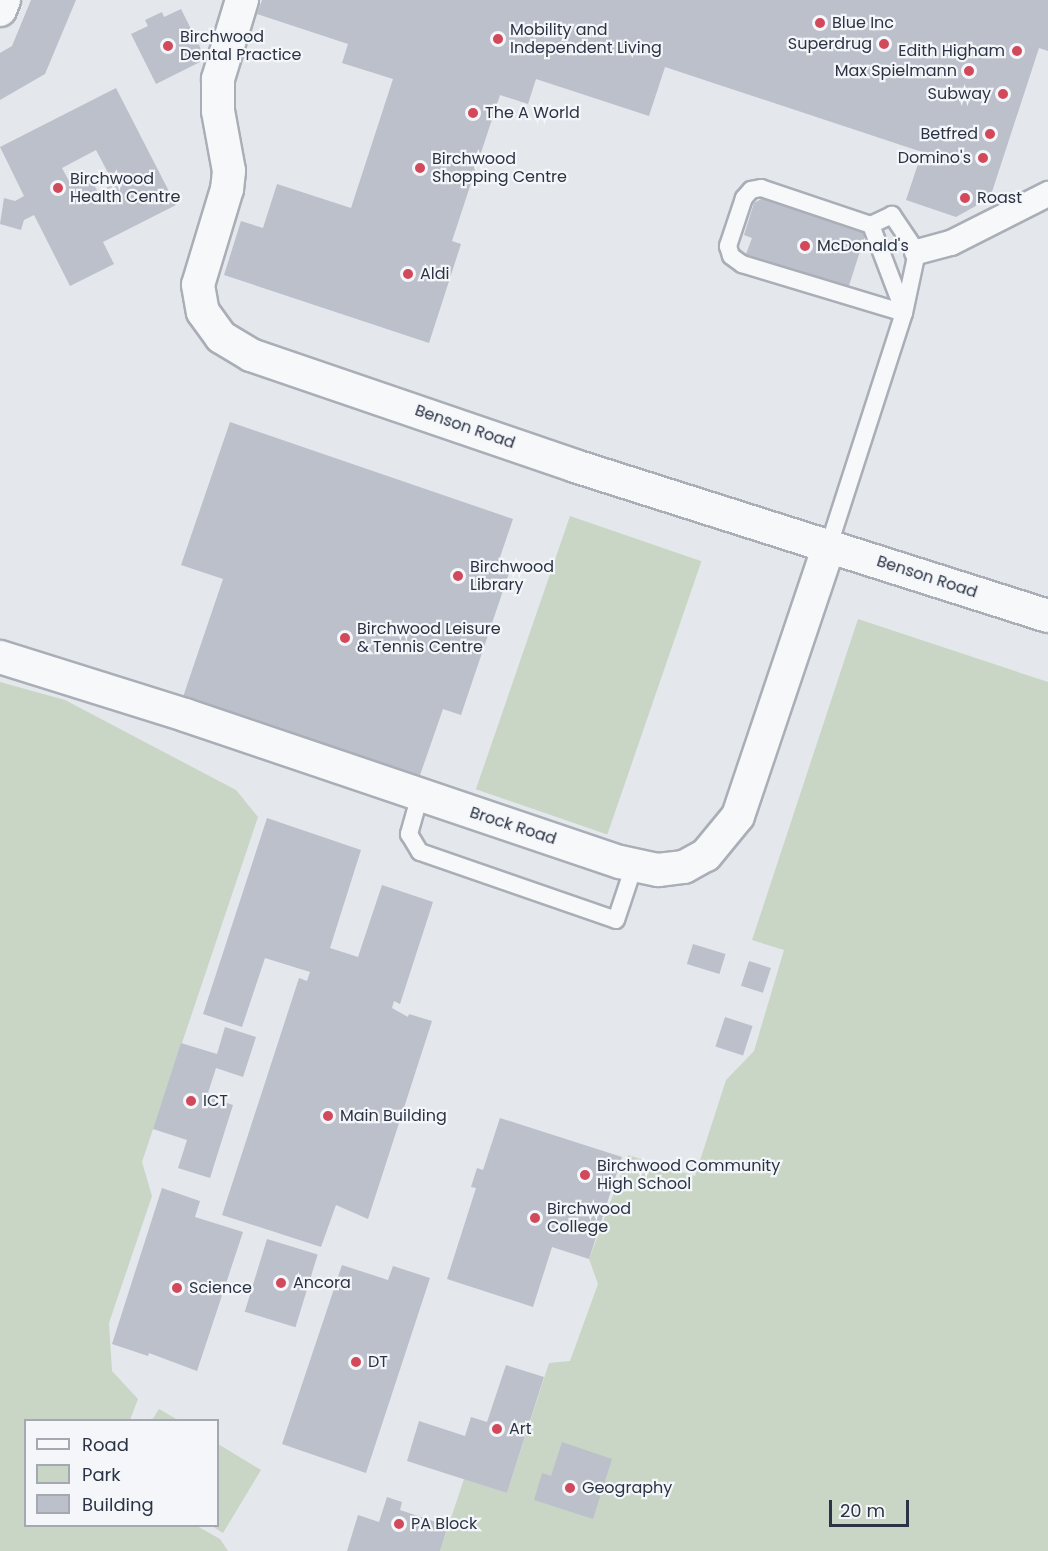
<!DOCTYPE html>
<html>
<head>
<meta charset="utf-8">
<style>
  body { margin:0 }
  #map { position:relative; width:1048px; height:1551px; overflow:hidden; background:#e4e7ec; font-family:Poppins,sans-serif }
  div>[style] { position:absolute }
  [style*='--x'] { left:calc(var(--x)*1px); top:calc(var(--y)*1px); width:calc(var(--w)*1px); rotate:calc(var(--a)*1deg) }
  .green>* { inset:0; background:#c9d6c5; transform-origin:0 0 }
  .building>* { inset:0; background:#bbc0ca; transform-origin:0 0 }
  .roads { filter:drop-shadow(2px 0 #a9aeb7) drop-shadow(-2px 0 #a9aeb7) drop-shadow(0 2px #a9aeb7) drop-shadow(0 -2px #a9aeb7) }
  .service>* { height:16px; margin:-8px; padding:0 8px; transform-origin:8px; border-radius:8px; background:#f7f8fa }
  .pedestrian>* { height:24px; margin:-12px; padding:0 12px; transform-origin:12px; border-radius:12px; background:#f7f8fa }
  .minor>* { height:32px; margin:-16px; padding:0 16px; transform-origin:16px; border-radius:16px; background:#f7f8fa }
  .dots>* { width:16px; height:16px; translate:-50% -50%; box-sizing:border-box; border:3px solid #f4f6f9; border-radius:50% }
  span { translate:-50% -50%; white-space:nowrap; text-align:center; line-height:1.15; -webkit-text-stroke:4.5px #f4f6f9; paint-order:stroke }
  .poi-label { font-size:16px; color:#2b3445 }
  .left { translate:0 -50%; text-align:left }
  .right { translate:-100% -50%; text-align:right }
  .street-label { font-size:16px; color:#2b3445 }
  .legend { position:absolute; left:24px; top:1419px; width:195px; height:108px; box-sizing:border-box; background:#f4f6f9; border:2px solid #a4a8b1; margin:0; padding:8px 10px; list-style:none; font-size:18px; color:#2b3445 }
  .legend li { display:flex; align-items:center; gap:12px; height:30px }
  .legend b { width:30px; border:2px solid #a4a8b1 }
  .scale { position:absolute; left:829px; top:1500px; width:80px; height:27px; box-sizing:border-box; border:3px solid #2b3445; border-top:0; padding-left:8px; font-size:18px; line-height:21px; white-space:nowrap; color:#2b3445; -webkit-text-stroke:4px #f4f6f9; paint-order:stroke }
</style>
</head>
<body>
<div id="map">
  <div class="green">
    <div style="left:570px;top:516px;width:139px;height:289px;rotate:19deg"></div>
    <div style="clip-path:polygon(858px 619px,1048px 682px,1048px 1551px,440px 1551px,464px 1479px,507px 1493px,549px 1363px,570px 1361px,598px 1284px,589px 1259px,628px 1155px,695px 1176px,726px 1080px,754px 1051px,784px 950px,752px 940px)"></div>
    <div style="clip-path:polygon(0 682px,65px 700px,236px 790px,258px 817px,142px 1162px,152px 1196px,109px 1323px,112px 1371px,138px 1399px,130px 1420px,26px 1420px,26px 1526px,197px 1526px,220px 1539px,228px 1551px,0 1551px)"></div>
    <div style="clip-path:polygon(159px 1409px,178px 1420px,152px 1420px)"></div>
    <div style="clip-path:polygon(218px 1444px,261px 1470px,223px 1533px,212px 1526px,218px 1526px)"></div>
  </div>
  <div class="building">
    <div style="clip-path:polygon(31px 0,76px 0,45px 74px,0 100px,0 53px,12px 46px)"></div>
    <div style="clip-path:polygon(262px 0,1048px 0,1048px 51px,1039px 48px,990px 198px,956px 217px,906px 200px,922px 152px,665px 67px,649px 116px,536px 79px,528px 104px,500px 95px,452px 241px,461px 244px,429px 343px,224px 275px,241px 221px,263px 228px,277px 184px,351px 208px,393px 79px,342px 63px,348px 44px,257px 14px)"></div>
    <div style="clip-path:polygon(181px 9px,206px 59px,156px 84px,131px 34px,148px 26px,145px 20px,162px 12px,164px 17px)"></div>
    <div style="clip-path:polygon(evenodd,116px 88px,176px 205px,103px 242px,114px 264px,70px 286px,34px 215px,24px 220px,21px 230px,0 224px,4px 198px,15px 201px,24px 196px,0 147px,116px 88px,96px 150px,114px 184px,98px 192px,88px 174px,70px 183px,62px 168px,96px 150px)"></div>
    <div style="clip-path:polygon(774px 195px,868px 226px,848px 289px,750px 260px,746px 254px,752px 238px,744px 235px,754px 203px,763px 198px,772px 201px)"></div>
    <div style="clip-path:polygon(230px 422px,513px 519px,497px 566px,510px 570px,461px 715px,443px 709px,419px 778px,183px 697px,223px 579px,181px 565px)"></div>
    <div style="clip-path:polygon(267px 818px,361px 850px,330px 948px,358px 957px,382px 885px,433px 902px,400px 1004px,394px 1001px,392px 1008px,408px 1017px,409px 1014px,432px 1021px,368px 1219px,336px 1205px,321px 1247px,222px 1215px,299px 978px,307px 981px,310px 972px,265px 958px,242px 1027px,203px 1014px)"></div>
    <div style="left:693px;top:944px;width:34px;height:21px;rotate:17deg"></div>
    <div style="left:749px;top:961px;width:23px;height:26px;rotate:18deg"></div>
    <div style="left:725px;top:1017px;width:29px;height:31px;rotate:18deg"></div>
    <div style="clip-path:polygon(225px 1027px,256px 1037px,243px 1077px,216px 1068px,207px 1096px,233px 1105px,210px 1178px,178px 1168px,187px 1140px,153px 1129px,181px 1043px,217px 1054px)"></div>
    <div style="clip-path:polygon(500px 1118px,622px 1157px,589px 1259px,552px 1247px,533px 1307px,447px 1279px,476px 1188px,471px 1187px,477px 1168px,483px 1170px)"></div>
    <div style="clip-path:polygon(162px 1188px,200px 1201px,195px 1217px,243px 1232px,197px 1371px,149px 1353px,148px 1356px,112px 1344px)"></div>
    <div style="left:267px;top:1239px;width:53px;height:76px;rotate:17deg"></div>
    <div style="clip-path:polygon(342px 1265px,388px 1280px,393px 1266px,430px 1278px,366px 1473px,282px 1444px)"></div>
    <div style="clip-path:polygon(506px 1365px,544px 1377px,507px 1493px,407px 1461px,419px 1421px,465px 1436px,471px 1417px,487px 1422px)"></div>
    <div style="clip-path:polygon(562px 1442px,612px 1459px,593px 1519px,534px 1500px,542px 1473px,551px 1476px)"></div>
    <div style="clip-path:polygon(387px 1497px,402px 1502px,400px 1510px,448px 1526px,440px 1551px,347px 1551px,358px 1515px,379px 1522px)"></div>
  </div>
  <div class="roads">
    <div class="service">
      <div style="--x:871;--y:225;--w:93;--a:69.2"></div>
      <div style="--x:829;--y:545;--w:244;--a:-72.1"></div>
      <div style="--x:904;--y:313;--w:62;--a:-78"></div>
      <div style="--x:917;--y:252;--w:45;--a:-124"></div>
      <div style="--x:892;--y:215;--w:23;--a:155"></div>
      <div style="--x:871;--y:225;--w:116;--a:-161.4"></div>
      <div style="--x:761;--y:188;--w:10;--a:169"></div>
      <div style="--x:751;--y:190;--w:11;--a:131"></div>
      <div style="--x:744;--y:198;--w:51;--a:108.4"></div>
      <div style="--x:728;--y:246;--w:10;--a:73"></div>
      <div style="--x:731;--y:256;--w:14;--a:36"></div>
      <div style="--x:742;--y:264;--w:169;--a:16.8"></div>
      <div style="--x:420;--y:795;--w:41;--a:105.8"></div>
      <div style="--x:409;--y:834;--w:21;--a:59"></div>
      <div style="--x:420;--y:852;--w:207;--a:19.1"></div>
      <div style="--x:616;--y:920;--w:57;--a:-71.6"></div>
    </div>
    <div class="pedestrian">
      <div style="--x:917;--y:252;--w:35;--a:-15"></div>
      <div style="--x:951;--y:243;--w:109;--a:-26.8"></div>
    </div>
    <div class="minor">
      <div style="--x:242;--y:0;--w:83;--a:106.9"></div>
      <div style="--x:218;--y:79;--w:32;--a:90"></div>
      <div style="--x:218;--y:111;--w:61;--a:79.6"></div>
      <div style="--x:229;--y:171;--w:18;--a:96"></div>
      <div style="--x:227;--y:189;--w:100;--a:106.8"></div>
      <div style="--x:198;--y:285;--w:27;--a:80"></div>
      <div style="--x:203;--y:312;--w:31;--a:54"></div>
      <div style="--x:221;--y:337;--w:35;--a:31"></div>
      <div style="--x:251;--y:355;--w:342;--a:18.9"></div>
      <div style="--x:575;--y:466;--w:496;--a:17.6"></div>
      <div style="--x:0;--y:10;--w:11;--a:-68"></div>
      <div style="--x:0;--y:657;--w:194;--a:17.4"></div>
      <div style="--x:185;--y:715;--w:459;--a:18.7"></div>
      <div style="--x:620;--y:862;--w:39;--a:12"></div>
      <div style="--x:658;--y:870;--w:26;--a:-7"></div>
      <div style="--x:684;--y:867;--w:25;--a:-29"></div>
      <div style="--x:706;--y:855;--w:50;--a:-50.6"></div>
      <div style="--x:738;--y:816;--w:286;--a:-71.4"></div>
    </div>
  </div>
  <div class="dots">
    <div style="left:820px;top:23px;background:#d1495b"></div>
    <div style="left:498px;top:39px;background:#d1495b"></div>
    <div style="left:884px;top:44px;background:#d1495b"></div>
    <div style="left:168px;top:46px;background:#d1495b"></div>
    <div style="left:1017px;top:51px;background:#d1495b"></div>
    <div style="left:969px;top:71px;background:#d1495b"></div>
    <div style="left:1003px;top:94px;background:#d1495b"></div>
    <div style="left:473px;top:113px;background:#d1495b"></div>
    <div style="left:990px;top:134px;background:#d1495b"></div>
    <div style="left:983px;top:158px;background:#d1495b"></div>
    <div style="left:420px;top:168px;background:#d1495b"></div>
    <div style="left:58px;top:188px;background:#d1495b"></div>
    <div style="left:965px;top:198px;background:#d1495b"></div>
    <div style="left:805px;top:246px;background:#d1495b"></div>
    <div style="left:408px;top:274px;background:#d1495b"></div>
    <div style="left:458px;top:576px;background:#d1495b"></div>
    <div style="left:345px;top:638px;background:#d1495b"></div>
    <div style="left:191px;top:1101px;background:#d1495b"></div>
    <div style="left:328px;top:1116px;background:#d1495b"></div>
    <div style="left:585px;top:1175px;background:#d1495b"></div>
    <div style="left:535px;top:1218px;background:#d1495b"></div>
    <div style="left:281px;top:1283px;background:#d1495b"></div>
    <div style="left:177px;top:1288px;background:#d1495b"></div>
    <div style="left:356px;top:1362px;background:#d1495b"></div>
    <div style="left:497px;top:1429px;background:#d1495b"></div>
    <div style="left:570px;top:1488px;background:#d1495b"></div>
    <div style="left:399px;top:1524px;background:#d1495b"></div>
  </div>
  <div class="poi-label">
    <span class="left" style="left:832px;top:23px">Blue Inc</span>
    <span class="left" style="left:510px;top:39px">Mobility and<br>Independent Living</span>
    <span class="left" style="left:180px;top:46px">Birchwood<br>Dental Practice</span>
    <span class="right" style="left:872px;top:44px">Superdrug</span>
    <span class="right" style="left:1005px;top:51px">Edith Higham</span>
    <span class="right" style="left:957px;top:71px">Max Spielmann</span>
    <span class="right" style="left:991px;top:94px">Subway</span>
    <span class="left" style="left:485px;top:113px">The A World</span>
    <span class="right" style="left:978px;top:134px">Betfred</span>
    <span class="right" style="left:971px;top:158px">Domino's</span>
    <span class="left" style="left:432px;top:168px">Birchwood<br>Shopping Centre</span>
    <span class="left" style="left:70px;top:188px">Birchwood<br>Health Centre</span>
    <span class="left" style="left:977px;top:198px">Roast</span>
    <span class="left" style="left:817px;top:246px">McDonald's</span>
    <span class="left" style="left:420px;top:274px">Aldi</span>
    <span class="left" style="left:470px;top:576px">Birchwood<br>Library</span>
    <span class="left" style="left:357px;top:638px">Birchwood Leisure<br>&amp; Tennis Centre</span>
    <span class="left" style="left:203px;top:1101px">ICT</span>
    <span class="left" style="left:340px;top:1116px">Main Building</span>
    <span class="left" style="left:597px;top:1175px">Birchwood Community<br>High School</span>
    <span class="left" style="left:547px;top:1218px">Birchwood<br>College</span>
    <span class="left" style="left:293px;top:1283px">Ancora</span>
    <span class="left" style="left:189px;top:1288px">Science</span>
    <span class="left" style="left:368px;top:1362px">DT</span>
    <span class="left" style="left:509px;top:1429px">Art</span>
    <span class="left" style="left:582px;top:1488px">Geography</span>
    <span class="left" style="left:411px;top:1524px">PA Block</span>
  </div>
  <div class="street-label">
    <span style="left:465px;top:427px;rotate:19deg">Benson Road</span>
    <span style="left:927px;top:577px;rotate:18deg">Benson Road</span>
    <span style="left:513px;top:826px;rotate:18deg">Brock Road</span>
  </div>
  <ul class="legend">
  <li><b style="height:8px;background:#f7f8fa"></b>Road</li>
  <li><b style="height:16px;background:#c9d6c5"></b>Park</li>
  <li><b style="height:16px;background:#bbc0ca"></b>Building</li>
  </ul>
  <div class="scale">20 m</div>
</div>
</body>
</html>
